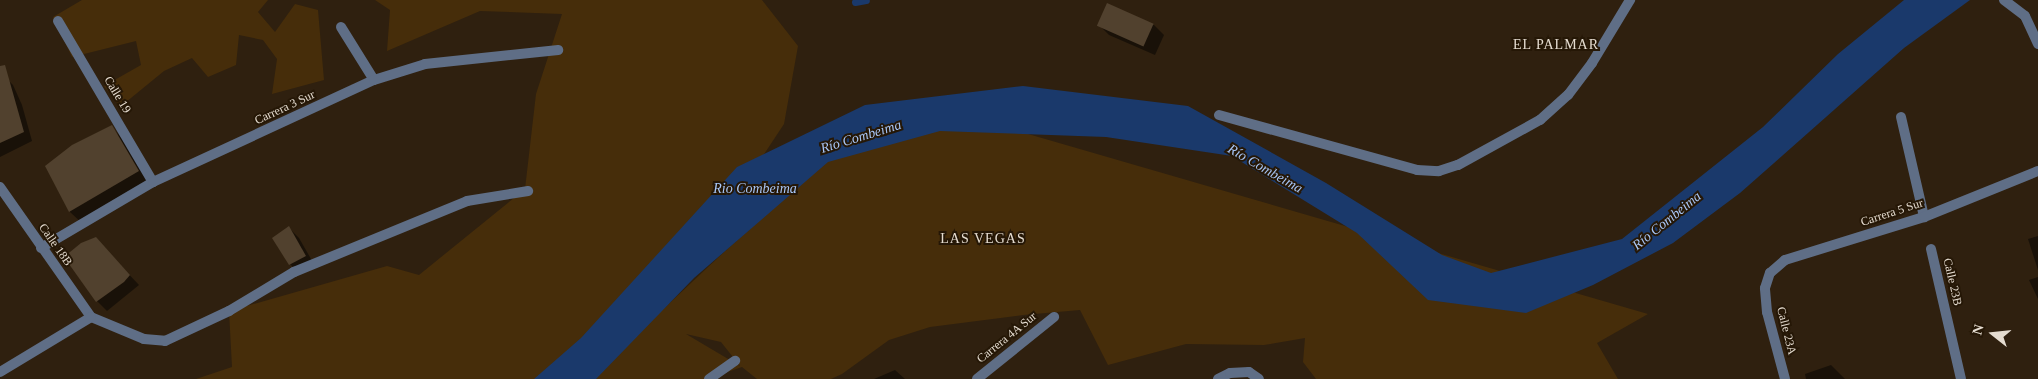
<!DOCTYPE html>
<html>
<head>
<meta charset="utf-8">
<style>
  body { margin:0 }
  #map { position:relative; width:2038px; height:379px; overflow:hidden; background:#2f200f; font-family:Georgia,serif }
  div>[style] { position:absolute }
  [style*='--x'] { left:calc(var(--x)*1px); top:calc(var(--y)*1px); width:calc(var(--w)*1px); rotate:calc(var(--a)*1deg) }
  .green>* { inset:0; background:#462d0a }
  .water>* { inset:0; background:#1a396b }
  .shadow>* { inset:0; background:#0007 }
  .stream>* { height:7px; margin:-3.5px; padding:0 3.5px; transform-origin:3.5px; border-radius:3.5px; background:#1a396b }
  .building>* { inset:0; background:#51412e; transform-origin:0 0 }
  .street>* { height:10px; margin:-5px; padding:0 5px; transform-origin:5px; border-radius:5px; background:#5f6e86 }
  span { translate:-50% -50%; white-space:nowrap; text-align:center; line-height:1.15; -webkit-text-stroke:4px #251706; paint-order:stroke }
  .street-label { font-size:12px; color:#e5dcd0 }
  .neighbourhood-label { font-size:14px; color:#e5dcd0; letter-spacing:1px }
  .water-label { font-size:14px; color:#a8c6f6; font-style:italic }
  .north { position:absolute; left:1968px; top:309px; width:50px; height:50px; -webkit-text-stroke:4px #251706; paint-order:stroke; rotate:286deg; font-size:14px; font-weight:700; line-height:20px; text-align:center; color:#e5dcd0 }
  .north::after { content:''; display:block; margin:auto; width:18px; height:22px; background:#e5dcd0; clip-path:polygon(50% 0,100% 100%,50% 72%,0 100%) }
</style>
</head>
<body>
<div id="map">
  <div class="green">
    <div style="clip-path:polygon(82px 0,268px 0,258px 12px,275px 32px,295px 4px,318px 10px,324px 80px,272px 94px,277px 59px,263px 40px,239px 35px,236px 65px,208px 77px,192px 58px,164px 71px,120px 107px,104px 86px,141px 65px,136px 41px,72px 57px,53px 17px)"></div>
    <div style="clip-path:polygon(evenodd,375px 0,762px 0,798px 46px,784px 124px,658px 314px,723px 253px,835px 153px,963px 115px,1648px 314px,1597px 343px,1618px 379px,1316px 379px,1303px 362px,1305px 338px,1264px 345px,1186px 344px,1108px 365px,1080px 310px,1023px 315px,930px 327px,889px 340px,842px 374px,831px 379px,757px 379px,742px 367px,707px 379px,196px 379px,232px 367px,229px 311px,387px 266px,419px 275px,525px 189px,536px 94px,562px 14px,480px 11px,387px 51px,390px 10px,375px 0,686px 334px,721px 342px,740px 366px,686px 334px)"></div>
  </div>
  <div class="water">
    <div style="clip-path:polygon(1904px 0,1970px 0,1904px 48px,1740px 193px,1673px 243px,1593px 285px,1526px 313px,1428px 300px,1357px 233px,1232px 156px,1106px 137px,940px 131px,828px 162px,694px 278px,596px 379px,534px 379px,581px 338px,737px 167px,865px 105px,1023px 86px,1188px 106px,1326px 183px,1442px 255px,1491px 273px,1622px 239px,1763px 127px,1838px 54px)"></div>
  </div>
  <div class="shadow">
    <div style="clip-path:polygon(1099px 25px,1154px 25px,1164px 35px,1155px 55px,1109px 35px)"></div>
    <div style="clip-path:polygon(4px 76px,13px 85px,22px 105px,32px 141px,0 157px,0 77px)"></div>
    <div style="clip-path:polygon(111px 127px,125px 141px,152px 186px,84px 225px,70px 212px,46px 166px)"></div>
    <div style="clip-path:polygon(289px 228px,299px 238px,315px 266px,300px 274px,290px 264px)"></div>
    <div style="clip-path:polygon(2038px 236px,2038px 270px,2028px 239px)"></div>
    <div style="clip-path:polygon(105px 249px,139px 285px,107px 311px,97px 301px)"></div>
    <div style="clip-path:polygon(2038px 277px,2038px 299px,2029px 280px)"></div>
    <div style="clip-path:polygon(1831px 365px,1845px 379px,1806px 379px,1805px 374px)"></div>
    <div style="clip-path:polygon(895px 370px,905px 379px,874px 379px)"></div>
  </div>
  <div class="stream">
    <div style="--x:855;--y:2;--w:11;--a:-10"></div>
  </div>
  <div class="building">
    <div style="left:1107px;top:3px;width:51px;height:25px;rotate:24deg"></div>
    <div style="clip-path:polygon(5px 65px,24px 132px,0 143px,0 66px)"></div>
    <div style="clip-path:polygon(112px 125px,139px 171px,69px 212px,45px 166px,72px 145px)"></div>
    <div style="clip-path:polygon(289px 226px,306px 256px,289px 265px,272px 238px)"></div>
    <div style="clip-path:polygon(96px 237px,130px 275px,124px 282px,96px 302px,64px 257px,81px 243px)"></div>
  </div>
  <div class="street">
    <div style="--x:2004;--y:0;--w:26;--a:37"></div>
    <div style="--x:2025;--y:16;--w:31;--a:65"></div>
    <div style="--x:58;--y:21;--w:187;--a:59.5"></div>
    <div style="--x:341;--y:27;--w:62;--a:58.1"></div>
    <div style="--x:1219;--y:115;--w:205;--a:15.5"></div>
    <div style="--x:1417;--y:170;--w:22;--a:3"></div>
    <div style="--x:1439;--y:171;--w:20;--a:-18"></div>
    <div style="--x:1458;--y:165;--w:94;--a:-28.8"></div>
    <div style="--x:1540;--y:120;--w:38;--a:-42"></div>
    <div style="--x:1568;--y:95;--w:40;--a:-53"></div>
    <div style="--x:1592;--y:63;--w:74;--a:-58.9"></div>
    <div style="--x:1901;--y:117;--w:103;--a:77"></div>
    <div style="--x:0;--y:187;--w:159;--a:55"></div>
    <div style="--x:41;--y:248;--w:130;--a:-30.5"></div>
    <div style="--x:153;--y:182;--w:243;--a:-24.8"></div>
    <div style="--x:374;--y:80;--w:53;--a:-17.4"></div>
    <div style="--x:425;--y:64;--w:134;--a:-6"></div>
    <div style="--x:1931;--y:249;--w:133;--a:77"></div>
    <div style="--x:91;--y:317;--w:57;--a:22.5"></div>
    <div style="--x:144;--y:339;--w:21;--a:5"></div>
    <div style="--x:165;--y:341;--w:71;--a:-25.1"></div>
    <div style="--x:229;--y:311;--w:76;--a:-31"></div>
    <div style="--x:294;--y:272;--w:187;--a:-22.3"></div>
    <div style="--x:467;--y:201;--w:62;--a:-9.3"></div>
    <div style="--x:0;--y:372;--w:106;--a:-31.1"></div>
    <div style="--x:709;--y:379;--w:32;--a:-35"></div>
    <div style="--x:977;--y:379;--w:99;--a:-38.8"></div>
    <div style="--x:1218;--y:379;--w:13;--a:-27"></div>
    <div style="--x:1230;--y:373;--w:19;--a:-3"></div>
    <div style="--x:1249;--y:372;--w:12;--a:35"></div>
    <div style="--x:1785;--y:379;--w:69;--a:-105"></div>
    <div style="--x:1767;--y:312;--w:24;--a:-95"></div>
    <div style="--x:1765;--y:288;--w:16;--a:-72"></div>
    <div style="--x:1770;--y:273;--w:20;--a:-41"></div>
    <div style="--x:1785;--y:260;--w:145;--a:-17.2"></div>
    <div style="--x:1924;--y:217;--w:123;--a:-22"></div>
  </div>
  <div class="street-label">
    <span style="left:117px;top:95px;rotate:59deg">Calle 19</span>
    <span style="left:285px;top:108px;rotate:-25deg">Carrera 3 Sur</span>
    <span style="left:1892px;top:213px;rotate:-18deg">Carrera 5 Sur</span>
    <span style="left:55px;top:245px;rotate:55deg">Calle 18B</span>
    <span style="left:1952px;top:282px;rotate:77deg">Calle 23B</span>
    <span style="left:1786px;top:331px;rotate:76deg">Calle 23A</span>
    <span style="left:1007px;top:338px;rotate:-39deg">Carrera 4A Sur</span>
  </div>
  <div class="neighbourhood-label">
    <span style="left:1556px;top:45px">EL PALMAR</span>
    <span style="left:983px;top:239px">LAS VEGAS</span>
  </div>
  <div class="water-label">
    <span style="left:861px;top:137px;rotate:-17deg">Río Combeima</span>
    <span style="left:1265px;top:169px;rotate:30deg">Río Combeima</span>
    <span style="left:755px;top:189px">Rio Combeima</span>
    <span style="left:1667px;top:221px;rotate:-39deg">Río Combeima</span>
  </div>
  <div class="north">N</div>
</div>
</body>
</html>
